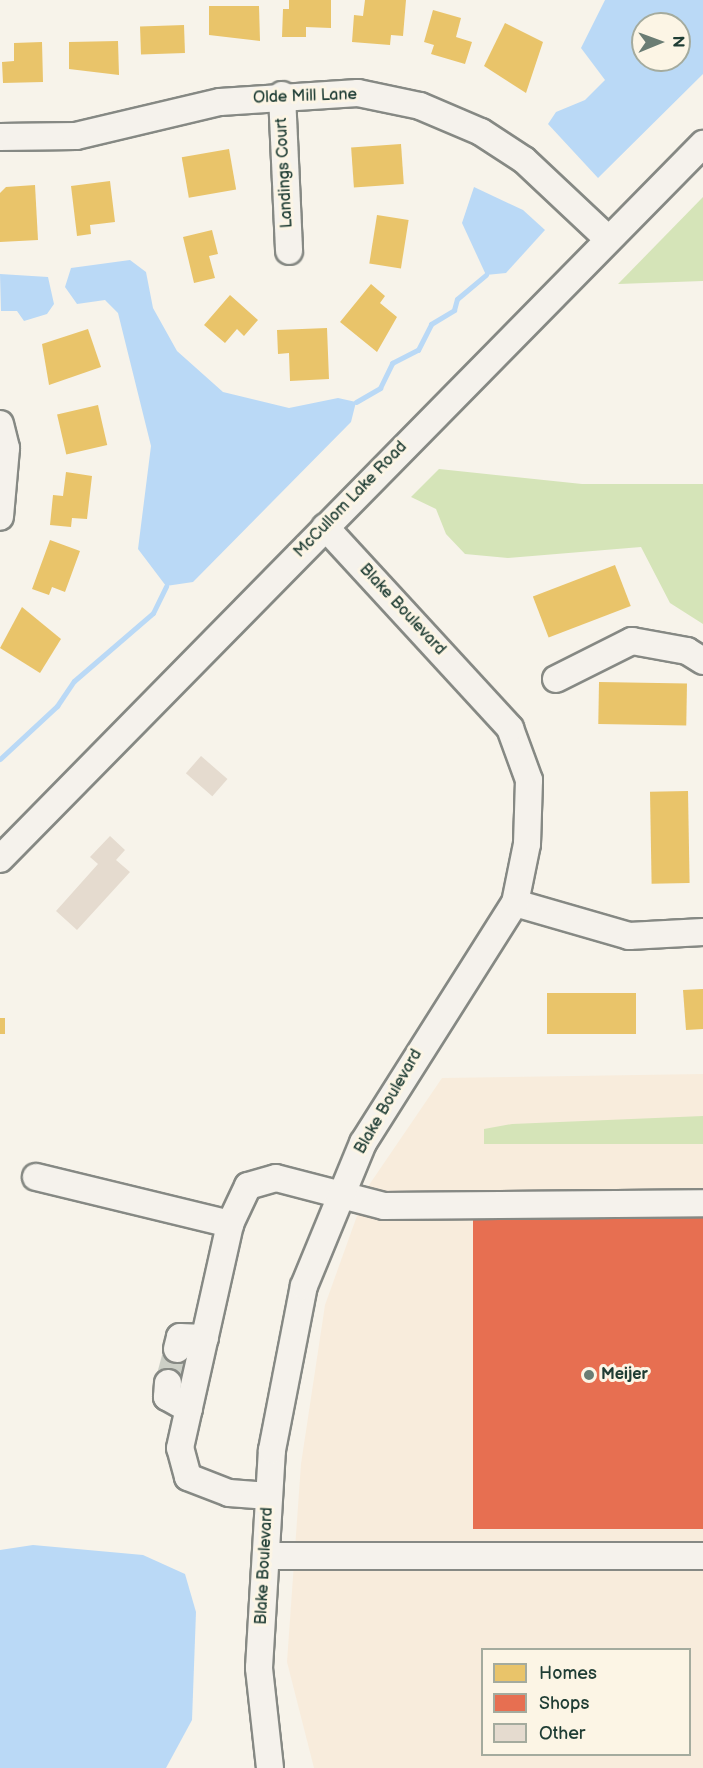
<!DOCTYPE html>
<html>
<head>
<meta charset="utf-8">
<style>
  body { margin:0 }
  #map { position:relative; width:703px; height:1768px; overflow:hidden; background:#f7f3ea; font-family:"Balsamiq Sans",sans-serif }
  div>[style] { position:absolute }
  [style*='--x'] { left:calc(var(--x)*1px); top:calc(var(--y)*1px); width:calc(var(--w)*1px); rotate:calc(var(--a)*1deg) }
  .built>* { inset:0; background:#f8ecdc }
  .green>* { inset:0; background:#d5e4b8 }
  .water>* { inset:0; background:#bad9f6 }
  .homes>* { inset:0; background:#e9c46a; transform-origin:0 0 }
  .shops>* { inset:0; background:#e76f51; transform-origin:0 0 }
  .stream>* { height:5px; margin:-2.5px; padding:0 2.5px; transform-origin:2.5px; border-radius:2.5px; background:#bad9f6 }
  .building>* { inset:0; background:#e5dbcf; transform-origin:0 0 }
  .minor-tunnel>* { height:26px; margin-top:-13px; transform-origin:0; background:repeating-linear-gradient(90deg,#cccfc6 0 26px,transparent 0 39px) }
  .roads { filter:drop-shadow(2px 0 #868984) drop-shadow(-2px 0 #868984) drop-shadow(0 2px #868984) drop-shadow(0 -2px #868984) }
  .minor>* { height:26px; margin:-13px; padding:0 13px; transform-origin:13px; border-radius:13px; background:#f5f2ec }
  .dots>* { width:16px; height:16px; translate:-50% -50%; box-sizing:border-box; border:3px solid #fcf5e5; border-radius:50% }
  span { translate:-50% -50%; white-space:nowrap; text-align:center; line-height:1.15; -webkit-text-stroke:6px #fcf5e5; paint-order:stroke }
  .street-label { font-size:16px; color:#1f3d34 }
  .poi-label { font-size:16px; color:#1f3d34; font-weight:700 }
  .left { translate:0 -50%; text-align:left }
  .legend { position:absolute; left:481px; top:1648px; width:210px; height:108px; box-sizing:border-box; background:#fcf5e5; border:2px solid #a4ab9e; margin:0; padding:8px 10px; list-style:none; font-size:18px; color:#1f3d34 }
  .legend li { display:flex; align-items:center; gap:12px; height:30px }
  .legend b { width:30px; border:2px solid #a4ab9e }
  .north { position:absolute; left:631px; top:12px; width:60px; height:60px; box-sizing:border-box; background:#fcf5e5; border:2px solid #a4ab9e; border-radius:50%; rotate:89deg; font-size:16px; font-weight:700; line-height:24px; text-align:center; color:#1f3d34 }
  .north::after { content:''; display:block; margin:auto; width:21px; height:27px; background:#6b7d74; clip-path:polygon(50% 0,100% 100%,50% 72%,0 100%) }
</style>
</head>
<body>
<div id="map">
  <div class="built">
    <div style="clip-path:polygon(evenodd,703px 1074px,703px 1768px,314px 1768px,287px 1662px,301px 1464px,325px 1305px,367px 1188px,442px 1078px,703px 1074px,482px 1650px,690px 1650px,690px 1754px,482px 1754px,482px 1650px)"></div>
  </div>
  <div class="green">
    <div style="clip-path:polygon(703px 197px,703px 281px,618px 284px)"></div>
    <div style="clip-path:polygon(439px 469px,582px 484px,703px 484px,703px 624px,670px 603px,641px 547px,508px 558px,465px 554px,446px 534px,436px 509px,411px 497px)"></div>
    <div style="clip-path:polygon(703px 1116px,703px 1144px,484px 1144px,484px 1129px,512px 1124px)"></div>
  </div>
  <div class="water">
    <div style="clip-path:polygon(evenodd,605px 0,703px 0,703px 74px,598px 178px,548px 124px,556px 112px,585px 100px,605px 80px,581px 48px,605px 0,643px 24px,679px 24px,679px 60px,643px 60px,643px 24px)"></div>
    <div style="clip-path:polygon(474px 187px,523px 210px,545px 230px,506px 273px,486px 275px,462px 223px)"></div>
    <div style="clip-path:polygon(130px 260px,146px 272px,153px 308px,177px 351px,223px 392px,289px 408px,338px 398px,356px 402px,351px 422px,193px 582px,166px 586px,138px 549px,151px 446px,118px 313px,105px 300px,77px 304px,65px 287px,71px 268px)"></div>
    <div style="clip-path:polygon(0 274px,48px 277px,54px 304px,47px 314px,24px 321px,17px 311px,1px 311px)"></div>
    <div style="clip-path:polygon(33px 1545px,143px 1555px,185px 1574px,196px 1612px,192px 1720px,166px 1768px,0 1768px,0 1550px)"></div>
  </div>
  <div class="homes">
    <div style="clip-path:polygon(289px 0,331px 0,331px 28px,306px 27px,306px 37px,282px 37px,283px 9px,289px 9px)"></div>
    <div style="clip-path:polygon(365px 0,406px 0,403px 36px,391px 35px,390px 45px,352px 42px,354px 15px,363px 16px)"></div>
    <div style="clip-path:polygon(209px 6px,259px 6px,260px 41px,209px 35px)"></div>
    <div style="clip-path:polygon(433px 10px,461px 18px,456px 37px,472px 42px,465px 64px,431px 54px,434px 45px,424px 42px)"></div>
    <div style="clip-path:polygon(505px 23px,543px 42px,526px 93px,484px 66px)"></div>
    <div style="left:184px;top:25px;width:28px;height:44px;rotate:88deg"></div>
    <div style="clip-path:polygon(118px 41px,119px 75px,69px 69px,69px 42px)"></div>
    <div style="clip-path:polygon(42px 42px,43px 82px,3px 83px,2px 62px,14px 61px,14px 43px)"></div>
    <div style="left:401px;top:144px;width:40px;height:50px;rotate:86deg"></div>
    <div style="left:229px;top:149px;width:41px;height:48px;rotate:80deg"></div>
    <div style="clip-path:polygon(110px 181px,115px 222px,90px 225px,91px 234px,77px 236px,71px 186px)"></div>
    <div style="clip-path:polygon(35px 185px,38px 240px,0 242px,0 193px,6px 187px)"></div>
    <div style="left:377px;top:215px;width:32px;height:49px;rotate:9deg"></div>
    <div style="clip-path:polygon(212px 230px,218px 254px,209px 256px,215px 278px,194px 283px,183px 237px)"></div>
    <div style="clip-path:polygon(371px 284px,385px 296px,380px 303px,397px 317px,377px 352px,340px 322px)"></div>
    <div style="clip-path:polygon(230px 295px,258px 320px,244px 336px,237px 329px,225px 343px,204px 325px)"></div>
    <div style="clip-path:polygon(327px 328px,329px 379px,290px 381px,289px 353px,278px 354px,277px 330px)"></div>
    <div style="clip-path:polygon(88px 329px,101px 367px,49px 385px,42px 344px)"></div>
    <div style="left:98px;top:405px;width:41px;height:42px;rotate:77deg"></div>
    <div style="clip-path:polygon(66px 472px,92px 476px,87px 519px,72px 518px,71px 527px,50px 525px,53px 495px,63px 496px)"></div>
    <div style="clip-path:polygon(50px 540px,80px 551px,65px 592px,52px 587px,49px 595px,32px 589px)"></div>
    <div style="left:615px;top:565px;width:44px;height:88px;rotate:69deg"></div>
    <div style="clip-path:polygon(22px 607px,61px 639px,40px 673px,0 648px)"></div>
    <div style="left:599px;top:682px;width:88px;height:42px;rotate:1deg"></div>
    <div style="left:688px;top:791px;width:92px;height:38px;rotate:89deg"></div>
    <div style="clip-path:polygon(703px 989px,703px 1029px,686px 1030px,683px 990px)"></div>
    <div style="left:547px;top:993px;width:89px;height:41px"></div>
    <div style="left:0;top:1018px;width:5px;height:16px"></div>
  </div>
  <div class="shops">
    <div style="left:703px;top:1218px;width:311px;height:230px;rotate:90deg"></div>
  </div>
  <div class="stream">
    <div style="--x:356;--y:402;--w:28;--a:-30"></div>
    <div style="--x:380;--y:388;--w:28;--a:-64"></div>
    <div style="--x:392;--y:363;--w:29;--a:-27"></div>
    <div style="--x:418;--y:350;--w:29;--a:-63"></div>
    <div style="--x:431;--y:324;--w:27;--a:-31"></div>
    <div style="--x:454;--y:310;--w:11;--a:-75"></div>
    <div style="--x:457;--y:299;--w:38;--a:-40"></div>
    <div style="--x:0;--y:759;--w:78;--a:-42.9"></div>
    <div style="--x:57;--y:706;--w:30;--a:-56"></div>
    <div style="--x:74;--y:681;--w:104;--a:-40.7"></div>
    <div style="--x:153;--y:613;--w:30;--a:-64"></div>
  </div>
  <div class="building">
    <div style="left:201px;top:756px;width:35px;height:23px;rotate:41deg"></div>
    <div style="clip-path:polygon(110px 836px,125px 850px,116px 860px,130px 872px,77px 930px,56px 911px,98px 864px,90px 857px)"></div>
  </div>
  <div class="minor-tunnel">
    <div style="--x:168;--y:1383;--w:35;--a:-75"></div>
  </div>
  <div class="roads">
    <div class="minor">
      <div style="--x:282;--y:95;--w:156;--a:87.4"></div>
      <div style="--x:0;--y:137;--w:76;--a:-0.8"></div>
      <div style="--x:76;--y:136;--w:148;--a:-13.3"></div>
      <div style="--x:220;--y:102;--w:138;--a:-3.7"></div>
      <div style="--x:358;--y:93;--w:63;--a:11.8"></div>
      <div style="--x:420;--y:106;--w:66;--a:23.1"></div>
      <div style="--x:481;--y:132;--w:51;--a:33.1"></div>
      <div style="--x:524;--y:160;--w:112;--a:43.2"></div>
      <div style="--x:0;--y:424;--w:25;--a:76"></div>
      <div style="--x:6;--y:448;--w:69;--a:95"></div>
      <div style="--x:556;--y:679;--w:85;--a:-26.6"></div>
      <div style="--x:632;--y:641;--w:56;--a:10.3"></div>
      <div style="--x:687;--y:651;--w:19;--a:32"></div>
      <div style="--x:0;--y:859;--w:1003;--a:-45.48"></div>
      <div style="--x:515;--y:903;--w:119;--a:16.1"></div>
      <div style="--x:629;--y:936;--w:74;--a:-3.1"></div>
      <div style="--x:36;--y:1177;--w:200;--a:13.6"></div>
      <div style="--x:177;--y:1349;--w:12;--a:-76"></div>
      <div style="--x:180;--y:1337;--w:25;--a:2"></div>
      <div style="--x:168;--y:1383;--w:14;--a:94"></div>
      <div style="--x:167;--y:1397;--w:25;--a:29"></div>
      <div style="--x:269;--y:1496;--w:40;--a:-175.7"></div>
      <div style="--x:229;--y:1493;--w:44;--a:-158.7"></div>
      <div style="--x:188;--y:1477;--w:30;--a:-105"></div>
      <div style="--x:180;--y:1448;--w:230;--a:-77.4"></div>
      <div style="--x:230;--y:1224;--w:42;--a:-64.7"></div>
      <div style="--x:248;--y:1186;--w:29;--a:-16"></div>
      <div style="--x:276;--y:1178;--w:112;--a:14.5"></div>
      <div style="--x:384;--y:1206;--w:319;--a:-0.5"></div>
      <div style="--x:266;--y:1556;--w:437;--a:0"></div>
      <div style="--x:270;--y:1768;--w:101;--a:-96.3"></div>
      <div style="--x:259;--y:1668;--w:218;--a:-86.6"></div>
      <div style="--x:272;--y:1450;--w:167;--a:-79"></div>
      <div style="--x:304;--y:1286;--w:155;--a:-67.6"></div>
      <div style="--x:363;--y:1143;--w:284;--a:-57.7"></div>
      <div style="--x:515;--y:903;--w:60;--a:-78.5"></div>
      <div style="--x:527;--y:844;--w:64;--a:-88.2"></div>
      <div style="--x:529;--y:780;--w:55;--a:-110.1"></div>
      <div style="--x:510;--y:728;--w:273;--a:-132.6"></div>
    </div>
  </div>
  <div class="dots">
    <div style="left:589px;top:1375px;background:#6b7d74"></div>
  </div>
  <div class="street-label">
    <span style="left:305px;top:97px;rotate:-2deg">Olde Mill Lane</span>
    <span style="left:285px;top:173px;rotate:-93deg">Landings Court</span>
    <span style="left:351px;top:500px;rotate:-46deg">McCullom Lake Road</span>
    <span style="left:402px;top:610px;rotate:47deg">Blake Boulevard</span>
    <span style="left:389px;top:1102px;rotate:-60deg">Blake Boulevard</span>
    <span style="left:265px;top:1566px;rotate:-87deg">Blake Boulevard</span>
  </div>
  <div class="poi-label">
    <span class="left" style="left:601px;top:1375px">Meijer</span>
  </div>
  <ul class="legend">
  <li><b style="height:16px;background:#e9c46a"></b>Homes</li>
  <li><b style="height:16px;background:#e76f51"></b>Shops</li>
  <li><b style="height:16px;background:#e5dbcf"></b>Other</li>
  </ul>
  <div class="north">N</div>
</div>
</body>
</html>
